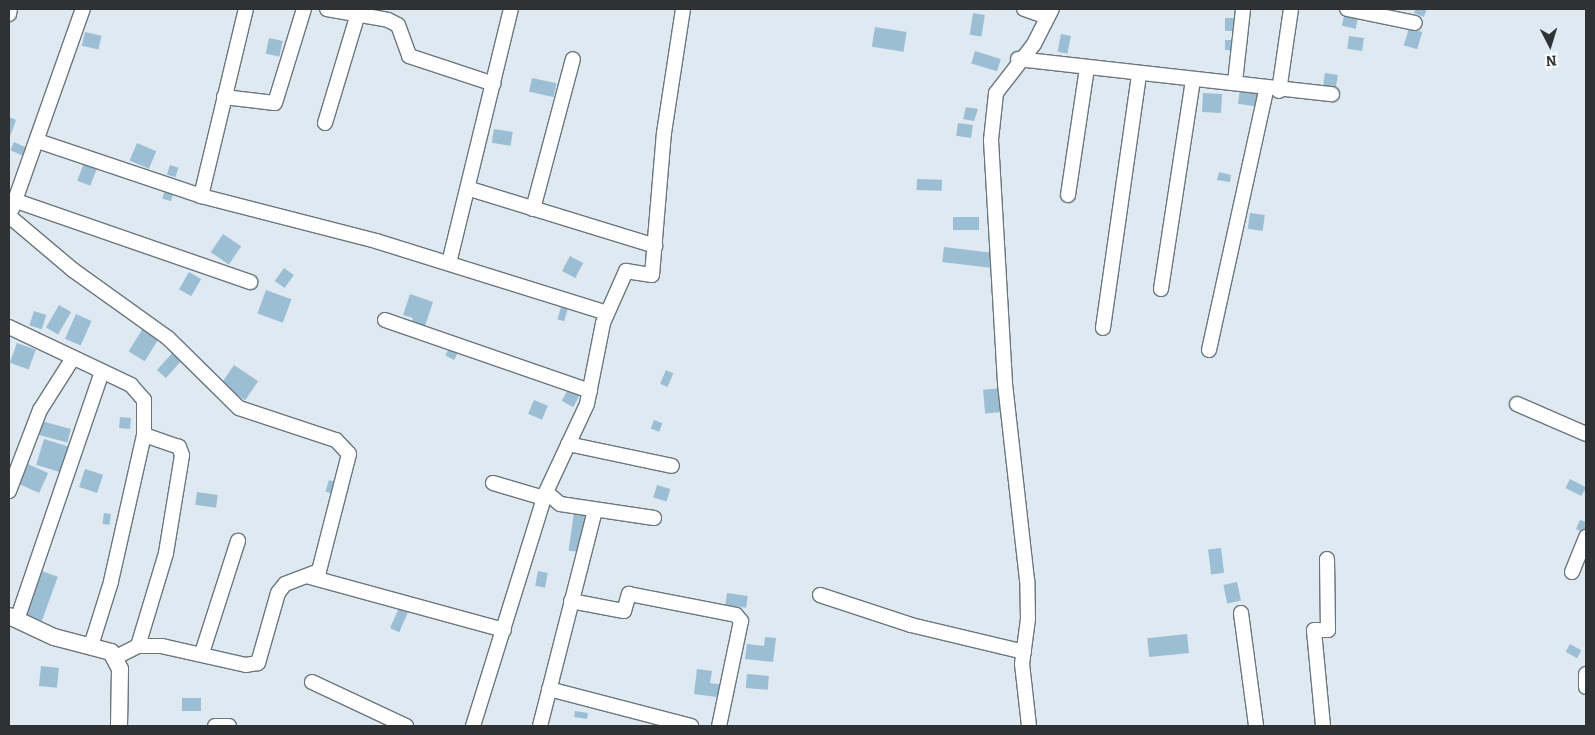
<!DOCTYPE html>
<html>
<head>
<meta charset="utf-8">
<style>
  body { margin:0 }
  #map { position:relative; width:1595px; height:735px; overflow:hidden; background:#dee9f1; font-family:Bitter,serif }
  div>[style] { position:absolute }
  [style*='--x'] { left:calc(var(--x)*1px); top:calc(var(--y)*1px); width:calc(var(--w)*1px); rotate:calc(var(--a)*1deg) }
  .building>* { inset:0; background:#9bbed5; transform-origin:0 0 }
  .roads { filter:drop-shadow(1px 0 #6c767d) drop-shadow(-1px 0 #6c767d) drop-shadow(0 1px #6c767d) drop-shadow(0 -1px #6c767d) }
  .minor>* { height:14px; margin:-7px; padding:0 7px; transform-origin:7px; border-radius:7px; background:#fff }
  .tertiary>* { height:16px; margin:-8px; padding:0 8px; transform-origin:8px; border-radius:8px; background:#fff }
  span { translate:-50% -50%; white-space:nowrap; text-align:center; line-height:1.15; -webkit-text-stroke:4.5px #fff; paint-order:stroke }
  .frame { position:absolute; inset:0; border:10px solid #2e3235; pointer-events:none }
  .north { position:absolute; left:1525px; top:20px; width:50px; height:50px; -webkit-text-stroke:4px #fff; paint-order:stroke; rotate:175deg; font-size:14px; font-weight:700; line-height:20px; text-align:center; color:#2e3235 }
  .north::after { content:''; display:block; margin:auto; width:18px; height:22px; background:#2e3235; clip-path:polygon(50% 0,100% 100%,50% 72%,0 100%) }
</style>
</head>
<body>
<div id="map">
  <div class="building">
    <div style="clip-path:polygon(1416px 9px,1427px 9px,1424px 17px,1414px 13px)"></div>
    <div style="left:973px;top:13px;width:12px;height:22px;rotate:9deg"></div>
    <div style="left:1344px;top:16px;width:14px;height:10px;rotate:12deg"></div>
    <div style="left:1225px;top:18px;width:13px;height:13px"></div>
    <div style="left:875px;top:27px;width:32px;height:20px;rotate:9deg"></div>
    <div style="left:1409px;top:28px;width:14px;height:18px;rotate:17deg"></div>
    <div style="left:85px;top:32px;width:17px;height:14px;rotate:13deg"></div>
    <div style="left:1061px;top:34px;width:10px;height:18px;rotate:11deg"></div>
    <div style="left:1349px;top:36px;width:15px;height:13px;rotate:8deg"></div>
    <div style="left:269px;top:38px;width:14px;height:16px;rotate:12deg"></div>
    <div style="left:1225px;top:40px;width:7px;height:10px"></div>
    <div style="left:975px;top:51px;width:27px;height:13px;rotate:17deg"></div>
    <div style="left:1325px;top:73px;width:13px;height:13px;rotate:9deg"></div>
    <div style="left:532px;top:78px;width:25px;height:14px;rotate:12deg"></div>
    <div style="left:1240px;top:89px;width:22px;height:15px;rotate:8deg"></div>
    <div style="left:1203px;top:93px;width:19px;height:19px;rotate:3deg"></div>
    <div style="clip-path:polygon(966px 107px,978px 109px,974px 121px,963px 119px)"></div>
    <div style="clip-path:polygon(9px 117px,16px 120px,9px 139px)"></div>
    <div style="left:958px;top:123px;width:15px;height:13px;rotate:8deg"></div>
    <div style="left:494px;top:129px;width:19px;height:14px;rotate:9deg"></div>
    <div style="left:14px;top:142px;width:20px;height:9px;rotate:24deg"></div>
    <div style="left:137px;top:143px;width:21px;height:19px;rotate:23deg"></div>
    <div style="left:84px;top:163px;width:14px;height:19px;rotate:21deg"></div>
    <div style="left:170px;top:165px;width:9px;height:10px;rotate:18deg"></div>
    <div style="clip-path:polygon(1219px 172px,1231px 175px,1230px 182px,1217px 180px)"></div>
    <div style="left:917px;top:179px;width:25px;height:11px;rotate:2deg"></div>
    <div style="left:166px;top:187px;width:9px;height:12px;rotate:18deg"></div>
    <div style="left:1250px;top:213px;width:15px;height:16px;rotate:8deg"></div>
    <div style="left:953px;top:217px;width:26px;height:13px"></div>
    <div style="left:223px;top:234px;width:22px;height:22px;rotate:34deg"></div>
    <div style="left:944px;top:247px;width:48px;height:15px;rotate:7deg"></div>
    <div style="left:570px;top:256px;width:15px;height:17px;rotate:28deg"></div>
    <div style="left:284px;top:268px;width:12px;height:16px;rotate:35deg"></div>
    <div style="left:189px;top:272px;width:14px;height:20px;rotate:30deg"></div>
    <div style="left:266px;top:290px;width:27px;height:25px;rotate:20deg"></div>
    <div style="clip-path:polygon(410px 294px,433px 302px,424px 329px,410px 325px,413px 318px,403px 315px)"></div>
    <div style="left:563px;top:300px;width:7px;height:20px;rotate:16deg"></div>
    <div style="left:59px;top:305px;width:14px;height:26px;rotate:30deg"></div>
    <div style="left:34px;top:311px;width:13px;height:15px;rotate:18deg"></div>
    <div style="left:76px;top:314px;width:17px;height:27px;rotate:24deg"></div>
    <div style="left:145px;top:325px;width:19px;height:31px;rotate:32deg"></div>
    <div style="left:17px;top:343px;width:20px;height:21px;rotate:20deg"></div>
    <div style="left:452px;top:343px;width:10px;height:14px;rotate:29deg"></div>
    <div style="left:175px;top:350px;width:12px;height:27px;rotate:42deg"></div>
    <div style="left:234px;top:365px;width:29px;height:23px;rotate:34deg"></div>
    <div style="left:666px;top:370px;width:8px;height:15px;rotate:23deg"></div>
    <div style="left:570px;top:386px;width:13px;height:17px;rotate:29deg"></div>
    <div style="left:1002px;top:388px;width:24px;height:19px;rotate:85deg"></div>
    <div style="left:534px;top:400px;width:15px;height:15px;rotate:23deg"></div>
    <div style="left:120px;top:417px;width:11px;height:11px;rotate:5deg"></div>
    <div style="left:654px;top:420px;width:9px;height:9px;rotate:21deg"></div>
    <div style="left:41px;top:421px;width:31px;height:14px;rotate:15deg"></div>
    <div style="left:44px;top:439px;width:27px;height:27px;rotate:17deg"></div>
    <div style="left:28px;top:464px;width:22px;height:22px;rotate:24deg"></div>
    <div style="left:85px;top:469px;width:19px;height:19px;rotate:18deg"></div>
    <div style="left:1570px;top:479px;width:18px;height:10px;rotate:27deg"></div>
    <div style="left:329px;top:480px;width:10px;height:12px;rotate:17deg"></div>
    <div style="left:657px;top:485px;width:14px;height:13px;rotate:17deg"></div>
    <div style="left:197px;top:492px;width:21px;height:13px;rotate:8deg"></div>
    <div style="left:574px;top:512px;width:15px;height:39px;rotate:8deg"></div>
    <div style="left:104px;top:513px;width:7px;height:11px;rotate:8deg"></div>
    <div style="clip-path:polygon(1580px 520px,1586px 522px,1586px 534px,1576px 529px)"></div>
    <div style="left:1221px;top:548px;width:25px;height:13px;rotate:83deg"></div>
    <div style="left:39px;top:570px;width:20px;height:47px;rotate:20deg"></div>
    <div style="left:538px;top:571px;width:10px;height:15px;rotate:11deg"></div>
    <div style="left:1237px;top:582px;width:19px;height:14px;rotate:78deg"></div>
    <div style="left:727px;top:593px;width:21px;height:12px;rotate:8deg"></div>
    <div style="left:399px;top:608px;width:10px;height:22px;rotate:24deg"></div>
    <div style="left:1187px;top:634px;width:19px;height:40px;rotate:84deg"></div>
    <div style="clip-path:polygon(765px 637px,776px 638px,773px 662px,745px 659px,747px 644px,764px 646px)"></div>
    <div style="left:1570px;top:644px;width:13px;height:9px;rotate:29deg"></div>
    <div style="left:41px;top:666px;width:18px;height:20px;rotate:6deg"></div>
    <div style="clip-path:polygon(697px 669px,712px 671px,710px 683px,725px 685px,724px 698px,694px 694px)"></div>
    <div style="left:747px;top:674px;width:22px;height:14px;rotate:5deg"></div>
    <div style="left:182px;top:698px;width:19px;height:13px"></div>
    <div style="left:575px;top:711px;width:13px;height:6px;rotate:9deg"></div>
  </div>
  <div class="roads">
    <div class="minor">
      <div style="--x:327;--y:9;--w:62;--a:10.2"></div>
      <div style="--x:388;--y:20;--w:11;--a:27"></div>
      <div style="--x:398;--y:25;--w:33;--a:70"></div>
      <div style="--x:409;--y:56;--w:89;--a:18.2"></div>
      <div style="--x:1024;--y:9;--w:24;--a:19"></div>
      <div style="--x:1347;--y:9;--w:69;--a:11.6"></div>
      <div style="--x:9;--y:14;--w:5;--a:-79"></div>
      <div style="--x:1018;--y:59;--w:316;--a:6.4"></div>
      <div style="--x:1235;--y:82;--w:73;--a:-83.7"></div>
      <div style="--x:1279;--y:91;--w:83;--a:-81.7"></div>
      <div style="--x:224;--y:97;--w:51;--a:6.7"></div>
      <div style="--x:275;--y:103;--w:98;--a:-72.9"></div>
      <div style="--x:325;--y:123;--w:114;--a:-73.2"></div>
      <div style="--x:38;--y:141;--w:172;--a:18.6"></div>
      <div style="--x:201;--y:196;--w:181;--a:14.4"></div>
      <div style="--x:376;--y:241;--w:242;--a:17.3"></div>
      <div style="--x:470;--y:189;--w:194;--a:17.1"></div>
      <div style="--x:1068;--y:195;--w:128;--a:-81.5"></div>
      <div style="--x:201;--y:196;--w:192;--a:-76.5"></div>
      <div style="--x:16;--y:201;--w:248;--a:19.1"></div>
      <div style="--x:12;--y:209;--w:212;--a:-70.5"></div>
      <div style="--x:533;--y:209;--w:155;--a:-75.1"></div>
      <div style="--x:9;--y:216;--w:84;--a:40.2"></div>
      <div style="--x:73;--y:270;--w:117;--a:35.6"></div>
      <div style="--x:168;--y:338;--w:100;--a:44.6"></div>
      <div style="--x:239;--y:408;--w:102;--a:18.3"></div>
      <div style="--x:336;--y:440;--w:19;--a:47"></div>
      <div style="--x:349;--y:454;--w:121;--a:104.4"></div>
      <div style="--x:319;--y:571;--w:36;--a:159"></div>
      <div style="--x:285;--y:584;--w:11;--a:128"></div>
      <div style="--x:278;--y:593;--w:73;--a:105.9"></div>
      <div style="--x:258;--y:663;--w:12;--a:171"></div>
      <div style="--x:246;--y:665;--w:86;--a:-167.3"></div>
      <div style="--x:162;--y:646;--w:24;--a:180"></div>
      <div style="--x:138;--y:646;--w:25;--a:153"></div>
      <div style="--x:449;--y:263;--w:261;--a:-76.3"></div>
      <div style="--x:1161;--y:289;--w:212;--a:-81.3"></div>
      <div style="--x:385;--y:320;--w:217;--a:19.1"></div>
      <div style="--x:9;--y:327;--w:135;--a:25.4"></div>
      <div style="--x:131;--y:385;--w:20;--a:49"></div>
      <div style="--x:144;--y:400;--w:35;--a:90"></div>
      <div style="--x:144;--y:435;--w:151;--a:102.7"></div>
      <div style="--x:111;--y:582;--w:67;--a:107.4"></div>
      <div style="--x:1103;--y:328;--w:256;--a:-81.9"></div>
      <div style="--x:1209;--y:350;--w:269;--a:-77.6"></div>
      <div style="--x:1517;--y:404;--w:75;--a:23.5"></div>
      <div style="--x:568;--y:444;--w:106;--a:11.9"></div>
      <div style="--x:493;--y:483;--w:53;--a:16.4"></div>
      <div style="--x:9;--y:491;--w:87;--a:-69.1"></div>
      <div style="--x:40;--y:410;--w:62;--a:-57.6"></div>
      <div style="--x:654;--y:518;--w:95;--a:-171.5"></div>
      <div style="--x:560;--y:504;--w:18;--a:-139"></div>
      <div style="--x:546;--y:492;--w:97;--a:-65"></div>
      <div style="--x:587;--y:404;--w:83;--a:-78.8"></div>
      <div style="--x:603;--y:323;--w:57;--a:-66.1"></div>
      <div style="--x:626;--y:271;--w:26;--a:9"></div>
      <div style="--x:652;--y:275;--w:143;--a:-85.2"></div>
      <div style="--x:664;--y:133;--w:125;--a:-81.3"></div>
      <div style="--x:1572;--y:572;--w:38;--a:-68"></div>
      <div style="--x:310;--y:577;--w:201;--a:15.3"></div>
      <div style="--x:820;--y:595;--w:96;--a:18.2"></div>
      <div style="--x:911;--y:625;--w:116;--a:13.4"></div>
      <div style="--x:571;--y:601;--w:54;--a:10.7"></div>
      <div style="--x:624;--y:611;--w:18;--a:-74"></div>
      <div style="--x:629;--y:594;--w:109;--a:11.1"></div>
      <div style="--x:736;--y:615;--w:8;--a:50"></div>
      <div style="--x:741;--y:621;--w:107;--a:101.8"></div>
      <div style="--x:1241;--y:613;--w:114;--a:82.4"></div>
      <div style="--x:17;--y:620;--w:262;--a:-71.1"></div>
      <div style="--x:138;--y:646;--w:97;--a:-73.2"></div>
      <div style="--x:166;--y:553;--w:99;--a:-80.7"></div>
      <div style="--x:182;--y:455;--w:9;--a:-111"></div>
      <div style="--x:179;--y:447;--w:37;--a:-161"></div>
      <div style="--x:202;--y:653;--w:118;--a:-72.2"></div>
      <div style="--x:1586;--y:674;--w:13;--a:90"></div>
      <div style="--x:312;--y:682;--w:104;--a:25.1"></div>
      <div style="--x:549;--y:689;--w:147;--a:14.6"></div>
      <div style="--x:215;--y:726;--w:14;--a:0"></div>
      <div style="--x:473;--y:726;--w:245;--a:-72.7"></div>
      <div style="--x:540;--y:726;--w:223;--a:-75.7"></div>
      <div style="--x:1029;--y:726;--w:62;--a:-96.4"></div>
      <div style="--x:1022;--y:664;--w:45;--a:-82.4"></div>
      <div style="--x:1028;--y:619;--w:39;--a:-91"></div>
      <div style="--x:1027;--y:580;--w:198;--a:-96.4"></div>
      <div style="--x:1005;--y:383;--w:243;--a:-93.3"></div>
      <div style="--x:991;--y:140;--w:47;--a:-83.9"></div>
      <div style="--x:996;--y:93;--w:62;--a:-52.2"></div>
      <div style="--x:1034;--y:44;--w:39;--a:-63"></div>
      <div style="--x:1323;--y:726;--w:96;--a:-95.4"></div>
      <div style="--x:1314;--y:630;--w:14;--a:0"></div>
      <div style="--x:1328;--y:630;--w:71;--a:-90.8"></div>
    </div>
    <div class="tertiary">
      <div style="--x:9;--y:616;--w:50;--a:25"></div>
      <div style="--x:54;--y:637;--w:59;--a:14.7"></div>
      <div style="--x:111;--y:652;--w:19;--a:62"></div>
      <div style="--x:120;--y:669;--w:57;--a:91"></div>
    </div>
  </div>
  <div class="frame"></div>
  <div class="north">N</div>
</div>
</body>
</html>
